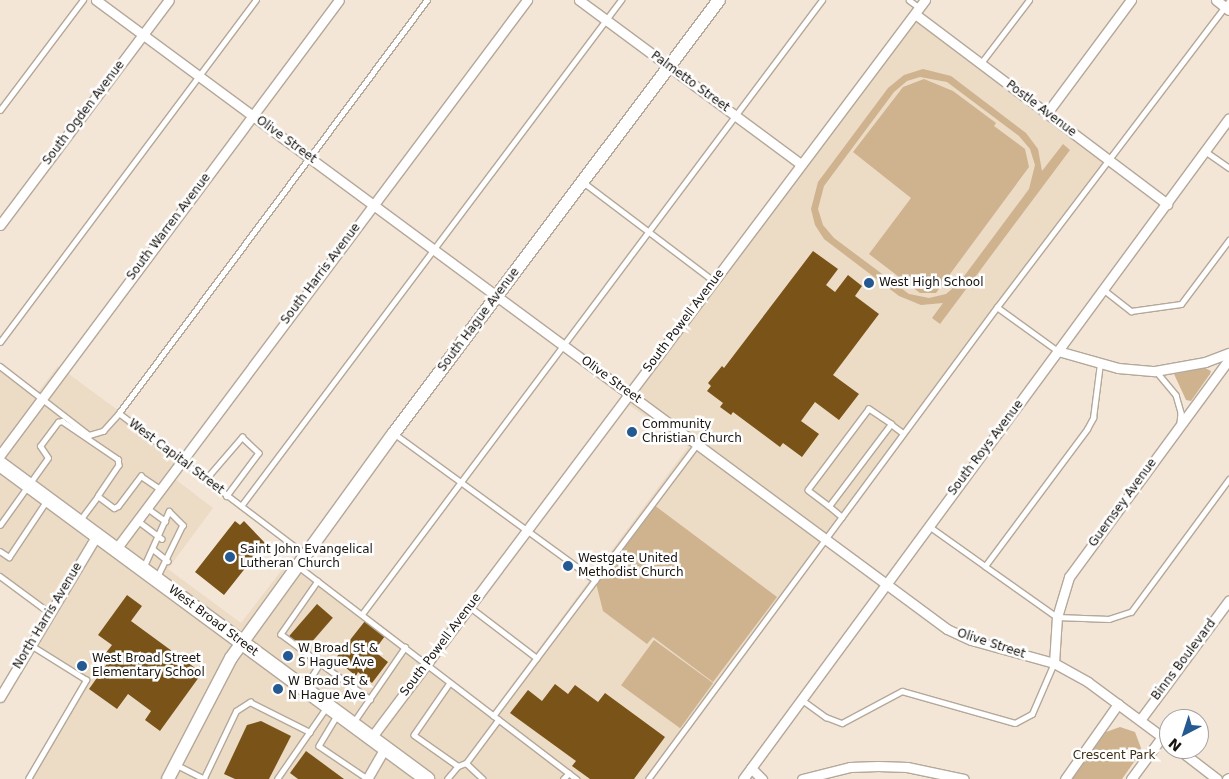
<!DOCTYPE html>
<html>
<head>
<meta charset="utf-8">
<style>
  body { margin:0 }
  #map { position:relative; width:1229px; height:779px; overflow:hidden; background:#f3e6d7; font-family:"DejaVu Sans",sans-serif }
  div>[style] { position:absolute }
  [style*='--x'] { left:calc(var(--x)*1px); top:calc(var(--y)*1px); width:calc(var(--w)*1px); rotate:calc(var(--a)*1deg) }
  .built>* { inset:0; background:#ecdbc5 }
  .green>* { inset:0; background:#cfb28e; transform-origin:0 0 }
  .building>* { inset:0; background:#7a5318; transform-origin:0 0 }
  .roads { filter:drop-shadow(1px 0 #b4a89a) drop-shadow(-1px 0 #b4a89a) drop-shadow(0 1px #b4a89a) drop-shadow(0 -1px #b4a89a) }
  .lane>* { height:4.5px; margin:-2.25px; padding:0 2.25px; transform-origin:2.25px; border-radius:2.25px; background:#fff }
  .street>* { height:9px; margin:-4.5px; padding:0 4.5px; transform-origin:4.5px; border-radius:4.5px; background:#fff }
  .secondary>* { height:12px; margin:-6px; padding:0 6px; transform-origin:6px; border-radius:6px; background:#fff }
  .primary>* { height:14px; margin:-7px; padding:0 7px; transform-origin:7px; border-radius:7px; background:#fff }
  .dots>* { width:14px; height:14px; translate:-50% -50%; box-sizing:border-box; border:2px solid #fff; border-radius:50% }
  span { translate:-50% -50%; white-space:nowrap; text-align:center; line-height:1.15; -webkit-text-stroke:5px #fff; paint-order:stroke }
  .street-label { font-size:12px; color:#18140f }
  .poi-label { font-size:12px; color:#18140f }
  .left { translate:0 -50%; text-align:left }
  .park-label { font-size:12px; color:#3f2d13 }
  .north { position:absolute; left:1159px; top:709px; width:50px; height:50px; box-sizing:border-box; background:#fff; border:1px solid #a3a19f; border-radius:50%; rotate:220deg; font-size:14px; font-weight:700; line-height:20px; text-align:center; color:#18140f }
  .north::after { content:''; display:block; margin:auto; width:18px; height:22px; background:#245991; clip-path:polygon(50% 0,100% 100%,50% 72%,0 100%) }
</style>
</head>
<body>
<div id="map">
  <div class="built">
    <div style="clip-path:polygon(evenodd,915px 20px,1108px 162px,648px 779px,30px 779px,86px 683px,26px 645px,44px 612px,0 579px,0 364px,38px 392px,58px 366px,188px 462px,175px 479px,213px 508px,168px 569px,241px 623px,291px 558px,492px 712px,688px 447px,628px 404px,915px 20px,127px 595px,142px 606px,131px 621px,202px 673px,160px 731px,145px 720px,151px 711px,128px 694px,117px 709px,89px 689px,111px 658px,106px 654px,112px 645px,98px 635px,127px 595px)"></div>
  </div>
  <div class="green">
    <div style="clip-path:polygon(evenodd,923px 69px,951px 76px,1026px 133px,1038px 149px,1042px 171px,1063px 144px,1070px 150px,940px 324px,932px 318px,943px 303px,921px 305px,899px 296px,824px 239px,815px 225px,811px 209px,818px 182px,888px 88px,904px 75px,923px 69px,920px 77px,947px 82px,1019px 136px,1030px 149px,1035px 165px,1029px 189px,959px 283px,946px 294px,929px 298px,909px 294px,834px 238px,823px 225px,818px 209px,824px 186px,894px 92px,907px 81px,920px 77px)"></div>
    <div style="clip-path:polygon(924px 79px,953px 91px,996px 123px,994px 126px,1025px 149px,1029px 167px,936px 293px,920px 293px,869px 254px,911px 198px,853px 152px,903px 87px)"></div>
    <div style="clip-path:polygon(1205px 368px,1211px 371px,1210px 374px,1191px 401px,1186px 400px,1174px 374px)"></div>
    <div style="clip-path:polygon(654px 505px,777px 597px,713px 682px,653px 637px,647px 644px,603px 611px,596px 583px)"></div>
    <div style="left:654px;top:640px;width:73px;height:56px;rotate:36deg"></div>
    <div style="clip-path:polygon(1120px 727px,1135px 732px,1141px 748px,1139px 755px,1122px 779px,1071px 779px,1106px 732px)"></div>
  </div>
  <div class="building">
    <div style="clip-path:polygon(813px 251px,838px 269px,826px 285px,835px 292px,848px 275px,862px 286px,855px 296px,879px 314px,833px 375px,859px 394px,839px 420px,815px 402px,801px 421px,819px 434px,802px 457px,783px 443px,780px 447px,733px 412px,731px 415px,720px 407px,723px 403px,707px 391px,711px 386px,708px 383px,722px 366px,724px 368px)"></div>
    <div style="clip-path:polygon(235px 521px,240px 525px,244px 521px,265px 543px,224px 595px,195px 572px)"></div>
    <div style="clip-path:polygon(127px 595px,142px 606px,131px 621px,202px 673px,160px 731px,145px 720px,151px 711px,128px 694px,117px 709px,89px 689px,111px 658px,105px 654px,112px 645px,98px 635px)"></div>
    <div style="left:317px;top:604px;width:21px;height:43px;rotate:41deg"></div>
    <div style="clip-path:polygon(365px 621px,385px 636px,374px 651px,388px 662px,372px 683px,358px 672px,356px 676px,335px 659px)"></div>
    <div style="clip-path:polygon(555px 684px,568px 694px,575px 685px,598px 702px,605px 693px,665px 737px,634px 779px,590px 779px,572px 766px,576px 761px,510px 713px,528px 690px,542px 701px)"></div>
    <div style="clip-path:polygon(261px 721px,291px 736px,269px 779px,235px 779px,224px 774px,247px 725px)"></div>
    <div style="clip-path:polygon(306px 751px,344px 779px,298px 779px,290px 773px)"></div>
  </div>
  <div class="roads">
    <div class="lane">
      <div style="--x:909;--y:0;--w:14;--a:36"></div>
      <div style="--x:981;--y:63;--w:79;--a:-52.7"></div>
      <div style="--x:0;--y:110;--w:138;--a:-53"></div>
      <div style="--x:1205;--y:151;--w:29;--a:35"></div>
      <div style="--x:583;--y:182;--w:164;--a:37.1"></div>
      <div style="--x:1103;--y:289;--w:36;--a:38"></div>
      <div style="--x:1131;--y:311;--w:50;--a:-8"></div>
      <div style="--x:1181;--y:304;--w:80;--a:-53.1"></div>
      <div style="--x:997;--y:307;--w:75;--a:35.8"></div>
      <div style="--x:0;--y:342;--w:427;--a:-53.2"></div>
      <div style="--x:0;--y:366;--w:113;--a:37.8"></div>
      <div style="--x:89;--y:435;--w:15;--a:-16"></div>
      <div style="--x:103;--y:431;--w:24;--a:-48"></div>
      <div style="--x:119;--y:413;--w:233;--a:37.2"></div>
      <div style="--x:1156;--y:371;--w:31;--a:50"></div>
      <div style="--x:1176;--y:395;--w:19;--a:74"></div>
      <div style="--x:1181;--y:413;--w:9;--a:96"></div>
      <div style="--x:119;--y:413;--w:515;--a:-53.29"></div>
      <div style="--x:891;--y:424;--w:15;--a:37"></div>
      <div style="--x:395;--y:434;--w:248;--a:36.1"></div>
      <div style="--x:205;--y:480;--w:57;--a:-49.3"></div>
      <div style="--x:242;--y:437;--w:23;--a:43"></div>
      <div style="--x:259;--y:453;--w:54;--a:126.7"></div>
      <div style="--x:241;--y:506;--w:633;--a:-53.09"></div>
      <div style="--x:829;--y:506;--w:103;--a:-52.9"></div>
      <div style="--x:891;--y:424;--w:27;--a:-146"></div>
      <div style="--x:869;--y:409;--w:101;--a:127"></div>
      <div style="--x:808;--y:490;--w:26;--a:37"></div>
      <div style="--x:829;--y:506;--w:17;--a:40"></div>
      <div style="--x:146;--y:507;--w:24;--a:36"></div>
      <div style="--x:80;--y:520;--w:30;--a:-53"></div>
      <div style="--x:98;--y:496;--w:20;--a:37"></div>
      <div style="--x:114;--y:508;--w:4;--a:-27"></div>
      <div style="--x:118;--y:506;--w:38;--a:-53"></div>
      <div style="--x:141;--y:476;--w:23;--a:34"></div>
      <div style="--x:137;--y:520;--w:31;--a:37"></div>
      <div style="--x:0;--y:525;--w:82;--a:-54.4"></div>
      <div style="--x:48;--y:458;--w:14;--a:-124"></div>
      <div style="--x:40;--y:446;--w:30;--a:-53"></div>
      <div style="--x:58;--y:422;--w:4;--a:-14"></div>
      <div style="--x:62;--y:421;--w:68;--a:34.2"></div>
      <div style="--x:118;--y:459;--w:6;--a:81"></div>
      <div style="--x:119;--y:465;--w:37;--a:124"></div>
      <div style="--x:929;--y:526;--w:69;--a:35.5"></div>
      <div style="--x:985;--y:566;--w:171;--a:-53.3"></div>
      <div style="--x:1087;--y:429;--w:13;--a:-61"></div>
      <div style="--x:1093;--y:418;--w:55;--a:-82.7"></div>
      <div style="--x:153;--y:549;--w:19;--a:39"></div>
      <div style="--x:0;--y:551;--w:11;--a:34"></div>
      <div style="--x:9;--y:557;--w:69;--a:-56.3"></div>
      <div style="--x:144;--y:566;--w:60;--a:-65.6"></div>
      <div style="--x:169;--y:511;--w:20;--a:45"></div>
      <div style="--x:183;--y:525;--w:59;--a:116.1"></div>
      <div style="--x:298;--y:566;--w:351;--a:37.4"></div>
      <div style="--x:985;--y:566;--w:88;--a:35.3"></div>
      <div style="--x:1057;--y:617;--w:52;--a:2.2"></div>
      <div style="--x:1109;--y:619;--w:23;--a:-18"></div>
      <div style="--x:1131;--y:612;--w:165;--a:-53.6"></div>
      <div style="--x:0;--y:576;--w:62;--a:36.5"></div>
      <div style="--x:318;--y:581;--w:65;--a:124.9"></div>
      <div style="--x:281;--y:634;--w:49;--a:36.6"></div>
      <div style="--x:470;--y:607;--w:84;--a:37.3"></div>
      <div style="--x:362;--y:614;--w:767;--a:-53.16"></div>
      <div style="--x:450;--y:683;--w:63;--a:124.7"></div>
      <div style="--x:414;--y:735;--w:54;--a:35.2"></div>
      <div style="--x:305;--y:687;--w:28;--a:-58"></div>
      <div style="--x:320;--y:663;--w:62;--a:35.8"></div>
      <div style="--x:801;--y:699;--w:31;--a:36"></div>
      <div style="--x:826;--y:717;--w:17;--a:21"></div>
      <div style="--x:842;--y:723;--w:68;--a:-28.1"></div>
      <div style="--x:902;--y:691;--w:117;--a:15.8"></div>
      <div style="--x:1015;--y:723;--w:19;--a:-28"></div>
      <div style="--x:1032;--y:714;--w:56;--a:-66.7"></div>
      <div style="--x:337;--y:716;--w:35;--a:121"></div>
      <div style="--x:319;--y:746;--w:59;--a:34"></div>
      <div style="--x:493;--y:716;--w:341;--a:-53.1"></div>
      <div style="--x:353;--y:723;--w:92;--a:-55.6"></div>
      <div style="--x:466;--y:763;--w:23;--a:43"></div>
      <div style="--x:177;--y:765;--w:31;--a:27"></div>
      <div style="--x:204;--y:778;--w:74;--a:-64.5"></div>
      <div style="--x:236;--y:711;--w:17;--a:-33"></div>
      <div style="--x:250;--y:702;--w:67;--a:26.6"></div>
      <div style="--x:28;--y:779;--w:115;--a:-59.6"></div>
      <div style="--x:86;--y:680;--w:66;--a:-148"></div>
      <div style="--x:277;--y:779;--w:86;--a:-55.4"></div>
      <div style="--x:447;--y:779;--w:17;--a:-50"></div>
      <div style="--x:458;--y:766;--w:9;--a:-21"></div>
      <div style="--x:466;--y:763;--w:54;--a:-53.3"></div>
      <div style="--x:563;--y:779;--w:8;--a:-45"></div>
      <div style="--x:648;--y:779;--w:587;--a:-53.52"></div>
      <div style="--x:997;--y:307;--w:384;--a:-52.8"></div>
    </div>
    <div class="street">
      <div style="--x:96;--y:0;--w:1058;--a:36.47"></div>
      <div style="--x:947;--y:629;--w:26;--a:25"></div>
      <div style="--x:971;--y:640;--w:86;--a:15.5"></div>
      <div style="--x:1054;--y:663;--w:39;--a:29"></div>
      <div style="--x:1088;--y:682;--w:101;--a:36.5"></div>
      <div style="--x:579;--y:0;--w:276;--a:36.5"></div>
      <div style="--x:1216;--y:0;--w:16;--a:38"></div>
      <div style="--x:915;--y:14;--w:316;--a:37"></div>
      <div style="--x:1047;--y:113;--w:141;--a:-53.4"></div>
      <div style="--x:0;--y:225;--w:281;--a:-53.1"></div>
      <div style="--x:1058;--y:351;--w:62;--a:15.8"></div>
      <div style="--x:1118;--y:368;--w:37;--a:5"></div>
      <div style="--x:1155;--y:371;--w:51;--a:-10.2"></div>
      <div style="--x:1205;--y:362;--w:26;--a:-21"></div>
      <div style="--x:0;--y:455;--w:567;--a:-53.31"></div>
      <div style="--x:116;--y:549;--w:686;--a:-53.18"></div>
      <div style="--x:1054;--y:663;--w:46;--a:-86.3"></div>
      <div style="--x:1057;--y:617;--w:42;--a:-73.3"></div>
      <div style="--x:1069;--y:577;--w:270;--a:-53.7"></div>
      <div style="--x:0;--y:697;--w:189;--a:-59.1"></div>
      <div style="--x:1140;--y:720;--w:149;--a:-53.4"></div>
      <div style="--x:371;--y:738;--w:923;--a:-53.11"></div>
      <div style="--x:1178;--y:749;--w:49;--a:37.6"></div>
      <div style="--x:751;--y:768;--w:16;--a:45"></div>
      <div style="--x:367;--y:779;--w:36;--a:-60"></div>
      <div style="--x:743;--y:779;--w:820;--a:-53.67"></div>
      <div style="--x:802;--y:779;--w:49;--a:-14"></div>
      <div style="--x:850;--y:767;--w:28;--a:-2"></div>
      <div style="--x:878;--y:766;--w:29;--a:2"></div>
      <div style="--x:907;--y:767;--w:58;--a:11.9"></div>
      <div style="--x:1065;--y:779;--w:92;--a:-54.8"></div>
      <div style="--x:1131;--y:779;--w:52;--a:-53.6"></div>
      <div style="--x:1227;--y:779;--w:2;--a:-27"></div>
    </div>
    <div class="secondary">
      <div style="--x:168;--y:779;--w:136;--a:-62.5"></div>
      <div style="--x:231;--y:658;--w:278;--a:-54.1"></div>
      <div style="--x:394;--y:433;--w:541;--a:-53.11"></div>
    </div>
    <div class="primary">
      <div style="--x:0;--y:464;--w:531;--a:36.42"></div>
    </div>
  </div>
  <div class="dots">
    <div style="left:869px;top:283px;background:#245991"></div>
    <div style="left:632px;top:432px;background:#245991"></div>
    <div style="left:230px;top:557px;background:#245991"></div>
    <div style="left:568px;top:566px;background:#245991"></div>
    <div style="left:288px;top:656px;background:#245991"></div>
    <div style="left:82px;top:666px;background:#245991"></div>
    <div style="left:278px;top:689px;background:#245991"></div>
  </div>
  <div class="street-label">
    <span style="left:690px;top:82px;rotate:36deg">Palmetto Street</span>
    <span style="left:1041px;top:109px;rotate:37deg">Postle Avenue</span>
    <span style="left:84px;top:113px;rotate:-53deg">South Ogden Avenue</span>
    <span style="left:286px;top:140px;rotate:36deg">Olive Street</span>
    <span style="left:169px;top:227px;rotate:-53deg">South Warren Avenue</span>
    <span style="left:321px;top:274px;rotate:-53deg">South Harris Avenue</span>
    <span style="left:479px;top:320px;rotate:-53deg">South Hague Avenue</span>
    <span style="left:684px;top:321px;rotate:-53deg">South Powell Avenue</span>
    <span style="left:611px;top:380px;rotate:36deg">Olive Street</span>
    <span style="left:986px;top:448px;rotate:-53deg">South Roys Avenue</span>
    <span style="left:176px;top:457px;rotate:37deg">West Capital Street</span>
    <span style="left:1123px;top:503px;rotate:-54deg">Guernsey Avenue</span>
    <span style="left:48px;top:616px;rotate:-59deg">North Harris Avenue</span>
    <span style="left:213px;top:621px;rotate:37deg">West Broad Street</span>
    <span style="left:991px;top:644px;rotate:18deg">Olive Street</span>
    <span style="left:441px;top:645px;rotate:-53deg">South Powell Avenue</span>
    <span style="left:1184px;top:660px;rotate:-53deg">Binns Boulevard</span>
  </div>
  <div class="poi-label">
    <span class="left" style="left:879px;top:283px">West High School</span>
    <span class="left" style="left:642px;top:432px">Community<br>Christian Church</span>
    <span class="left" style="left:240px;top:557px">Saint John Evangelical<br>Lutheran Church</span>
    <span class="left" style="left:578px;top:566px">Westgate United<br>Methodist Church</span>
    <span class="left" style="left:298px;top:656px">W Broad St &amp;<br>S Hague Ave</span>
    <span class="left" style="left:92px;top:666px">West Broad Street<br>Elementary School</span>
    <span class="left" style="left:288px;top:689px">W Broad St &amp;<br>N Hague Ave</span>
  </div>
  <div class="park-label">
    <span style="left:1114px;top:756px">Crescent Park</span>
  </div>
  <div class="north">N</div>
</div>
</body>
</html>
